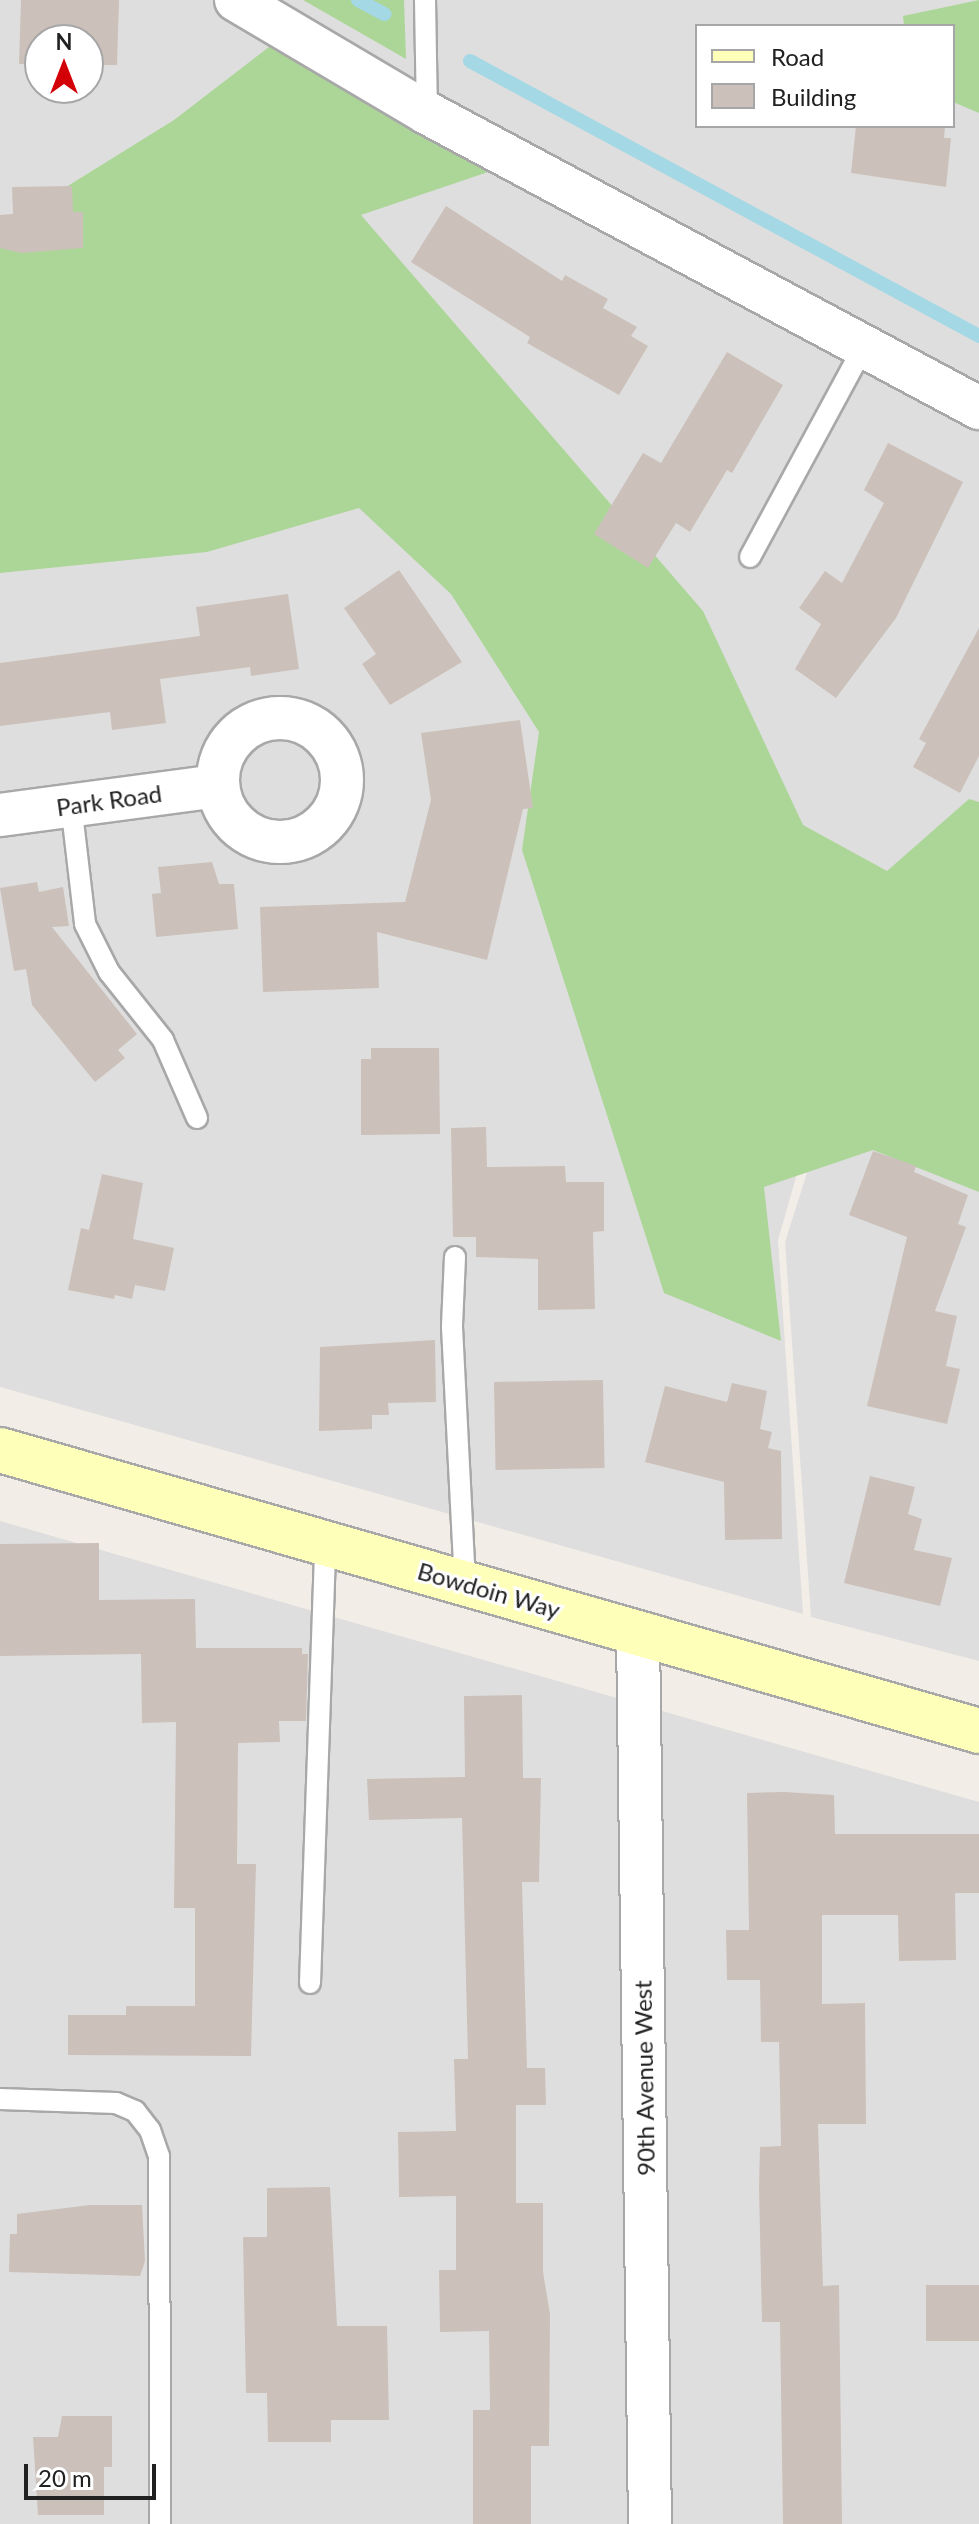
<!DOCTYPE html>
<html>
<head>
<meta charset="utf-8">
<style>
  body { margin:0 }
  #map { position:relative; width:979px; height:2524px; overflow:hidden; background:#f2eee7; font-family:Lato,sans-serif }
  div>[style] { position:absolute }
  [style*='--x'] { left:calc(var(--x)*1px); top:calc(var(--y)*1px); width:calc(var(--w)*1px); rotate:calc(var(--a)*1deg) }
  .residential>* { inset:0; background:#dfdede }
  .forest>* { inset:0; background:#acd698 }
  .stream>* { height:14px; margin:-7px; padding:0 7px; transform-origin:7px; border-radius:7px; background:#a4d8e4 }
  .building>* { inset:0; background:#cbc0ba; transform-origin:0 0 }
  .roads { filter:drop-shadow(2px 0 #a8a8a8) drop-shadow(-2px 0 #a8a8a8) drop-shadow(0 2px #a8a8a8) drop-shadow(0 -2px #a8a8a8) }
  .lane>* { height:20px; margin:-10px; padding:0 10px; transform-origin:10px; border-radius:10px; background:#fff }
  .street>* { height:42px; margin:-21px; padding:0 21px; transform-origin:21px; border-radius:21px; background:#fff }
  .street>.ring { margin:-21px; padding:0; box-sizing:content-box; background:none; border:42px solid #fff; border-radius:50% }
  .secondary>* { height:44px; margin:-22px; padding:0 22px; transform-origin:22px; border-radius:22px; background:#feffb9 }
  span { translate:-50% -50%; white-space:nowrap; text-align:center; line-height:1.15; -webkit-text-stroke:6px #fff; paint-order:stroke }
  .street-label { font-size:24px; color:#212121 }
  .legend { position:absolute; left:695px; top:24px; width:260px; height:104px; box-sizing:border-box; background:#fff; border:2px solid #a6a6a6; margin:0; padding:10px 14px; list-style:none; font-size:24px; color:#212121 }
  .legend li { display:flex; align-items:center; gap:16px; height:40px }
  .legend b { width:40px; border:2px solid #a6a6a6 }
  .north { position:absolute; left:24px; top:24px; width:80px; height:80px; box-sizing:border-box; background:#fff; border:2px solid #a6a6a6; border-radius:50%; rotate:0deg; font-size:22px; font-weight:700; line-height:32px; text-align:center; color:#212121 }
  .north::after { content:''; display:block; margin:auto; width:28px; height:36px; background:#d30008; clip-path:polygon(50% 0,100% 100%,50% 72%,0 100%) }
  .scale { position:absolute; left:24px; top:2464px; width:132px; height:36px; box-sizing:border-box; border:4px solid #212121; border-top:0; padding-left:10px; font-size:24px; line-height:28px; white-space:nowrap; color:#212121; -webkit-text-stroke:6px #fff; paint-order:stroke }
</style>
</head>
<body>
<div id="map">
  <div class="residential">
    <div style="clip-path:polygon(evenodd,0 0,979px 0,979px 1661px,811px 1617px,785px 1242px,848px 1044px,440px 460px,0 400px,0 0,697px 26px,953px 26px,953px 126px,697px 126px,697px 26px,0 0,40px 40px,88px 40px,88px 88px,40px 88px,40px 40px)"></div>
    <div style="clip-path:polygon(0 410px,434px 466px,834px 1046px,778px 1240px,803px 1614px,0 1387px)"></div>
    <div style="clip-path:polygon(0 1521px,979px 1802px,979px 2524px,0 2524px)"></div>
  </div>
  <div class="forest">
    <div style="clip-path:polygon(303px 0,404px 0,406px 59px)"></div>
    <div style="clip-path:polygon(979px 0,979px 113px,953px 102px,953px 26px,904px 26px,903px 16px)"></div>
    <div style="clip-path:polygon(286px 34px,500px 168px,361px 215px,703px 611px,803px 825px,887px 871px,969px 799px,979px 802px,979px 1192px,873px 1150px,764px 1187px,781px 1341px,664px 1293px,522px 850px,539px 732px,451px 594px,359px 508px,207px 552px,0 573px,0 228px,174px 120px)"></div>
  </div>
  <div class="stream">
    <div style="--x:358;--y:0;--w:30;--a:28"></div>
    <div style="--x:470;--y:61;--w:579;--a:28.38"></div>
  </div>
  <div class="building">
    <div style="clip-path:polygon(21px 0,119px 0,117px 65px,88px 65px,88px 40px,40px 40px,40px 64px,19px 64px)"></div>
    <div style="clip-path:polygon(856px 126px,945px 126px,944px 138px,951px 138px,946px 187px,851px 173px)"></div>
    <div style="clip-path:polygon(72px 186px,73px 212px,83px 212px,83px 248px,21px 253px,0 248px,0 215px,13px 214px,12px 187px)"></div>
    <div style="clip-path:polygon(446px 206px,562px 281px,565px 275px,608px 299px,603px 308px,637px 327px,631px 336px,648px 346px,619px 395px,527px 343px,530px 337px,411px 262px)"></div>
    <div style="clip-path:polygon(727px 352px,783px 385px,732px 473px,727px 470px,690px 532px,676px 523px,648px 568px,594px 534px,643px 453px,661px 463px)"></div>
    <div style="clip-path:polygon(888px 443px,963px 482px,896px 618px,836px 698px,795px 669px,821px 624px,799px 608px,825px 571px,842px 583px,884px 503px,864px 490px)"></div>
    <div style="clip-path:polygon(399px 570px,462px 662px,390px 705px,362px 664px,376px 654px,344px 608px)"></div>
    <div style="clip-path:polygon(288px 594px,299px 669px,251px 676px,250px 667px,160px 679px,166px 723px,112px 730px,110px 712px,0 726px,0 663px,200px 636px,196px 607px)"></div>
    <div style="clip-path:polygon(979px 628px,979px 756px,960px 793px,913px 767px,926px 743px,919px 739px)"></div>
    <div style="clip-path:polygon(520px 720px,533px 808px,523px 809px,487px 960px,377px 932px,379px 988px,263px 992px,260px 907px,405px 902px,431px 800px,421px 733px)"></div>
    <div style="clip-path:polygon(212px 862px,219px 884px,234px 884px,238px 929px,156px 937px,152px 894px,161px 893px,158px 867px)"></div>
    <div style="clip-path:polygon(37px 882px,39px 892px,63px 887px,69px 926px,52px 927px,137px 1034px,118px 1050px,125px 1058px,95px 1082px,32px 1005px,26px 969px,14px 971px,0 888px)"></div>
    <div style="clip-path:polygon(371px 1048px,439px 1048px,440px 1134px,361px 1135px,361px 1059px,371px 1059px)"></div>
    <div style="clip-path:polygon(486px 1127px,487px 1167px,565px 1166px,566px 1182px,604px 1182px,604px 1231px,593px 1232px,595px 1309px,538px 1310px,538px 1259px,476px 1257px,476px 1237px,453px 1237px,451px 1128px)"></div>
    <div style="clip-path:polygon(873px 1151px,916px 1166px,914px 1172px,968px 1195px,958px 1224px,966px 1227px,935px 1311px,957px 1316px,946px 1366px,960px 1369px,947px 1424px,867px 1406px,907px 1237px,849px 1215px)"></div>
    <div style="clip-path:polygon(102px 1174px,143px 1183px,133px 1239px,174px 1248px,165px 1291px,135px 1285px,132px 1299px,115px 1295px,114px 1299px,68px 1290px,81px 1228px,89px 1230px)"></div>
    <div style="clip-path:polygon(435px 1340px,436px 1402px,388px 1403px,389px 1415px,372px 1415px,372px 1429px,319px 1431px,320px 1347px)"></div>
    <div style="left:603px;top:1380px;width:88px;height:109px;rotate:89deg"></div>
    <div style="clip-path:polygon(732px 1383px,767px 1391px,760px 1429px,772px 1432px,768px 1448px,781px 1451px,782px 1539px,725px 1540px,724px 1482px,645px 1462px,665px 1386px,727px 1402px)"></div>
    <div style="clip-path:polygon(870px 1476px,915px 1487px,908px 1514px,922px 1519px,914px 1550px,952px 1558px,940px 1606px,844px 1583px)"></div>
    <div style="clip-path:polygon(99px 1543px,99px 1600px,195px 1599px,196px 1648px,302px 1648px,302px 1654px,308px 1654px,306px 1721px,279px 1721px,280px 1742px,238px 1743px,237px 1864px,256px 1864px,251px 2056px,68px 2055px,68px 2015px,126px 2015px,126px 2006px,195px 2006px,195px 1908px,174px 1908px,176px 1722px,142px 1723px,141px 1654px,0 1656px,0 1544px)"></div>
    <div style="clip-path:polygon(522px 1695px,523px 1778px,541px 1778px,539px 1882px,522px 1882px,527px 2068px,545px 2068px,546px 2105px,516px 2105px,516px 2203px,543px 2203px,543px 2272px,550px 2314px,549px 2446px,531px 2446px,531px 2524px,473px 2524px,473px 2410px,490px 2410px,489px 2331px,440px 2332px,439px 2270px,456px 2270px,456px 2196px,399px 2197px,398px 2132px,456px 2131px,454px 2059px,468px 2059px,462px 1818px,369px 1820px,367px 1779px,465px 1777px,464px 1696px)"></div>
    <div style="clip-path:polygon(784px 1792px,834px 1795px,835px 1834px,979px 1834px,979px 1893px,955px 1893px,956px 1960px,899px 1961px,898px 1915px,822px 1915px,822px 2004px,865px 2003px,866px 2124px,818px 2124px,823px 2286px,839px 2285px,842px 2524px,783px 2524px,780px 2322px,762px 2322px,759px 2187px,760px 2147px,781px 2146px,779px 2042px,761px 2042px,760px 1980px,727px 1980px,726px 1930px,749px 1930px,747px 1793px)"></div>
    <div style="clip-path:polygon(330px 2187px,337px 2326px,387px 2326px,389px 2420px,331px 2420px,331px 2442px,268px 2442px,267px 2393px,246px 2393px,243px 2237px,267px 2237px,267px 2188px)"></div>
    <div style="clip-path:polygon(90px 2205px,142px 2205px,145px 2261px,140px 2276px,9px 2272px,10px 2234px,17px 2234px,17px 2214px)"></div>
    <div style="left:926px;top:2285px;width:53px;height:56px"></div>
    <div style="clip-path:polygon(62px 2416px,112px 2416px,112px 2467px,104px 2467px,104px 2515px,38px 2515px,33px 2437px,58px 2437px)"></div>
  </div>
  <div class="roads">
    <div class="lane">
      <div style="--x:425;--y:0;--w:113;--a:89"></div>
      <div style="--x:750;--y:557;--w:238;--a:-61.6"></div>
      <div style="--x:71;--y:804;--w:121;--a:83.3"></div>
      <div style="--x:85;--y:924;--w:54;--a:63.4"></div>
      <div style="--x:109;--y:972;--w:87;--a:51.5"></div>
      <div style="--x:163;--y:1040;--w:85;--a:66.4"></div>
      <div style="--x:455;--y:1257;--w:70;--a:92.5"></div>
      <div style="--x:452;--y:1327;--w:256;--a:87.1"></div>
      <div style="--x:310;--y:1983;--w:439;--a:-88"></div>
      <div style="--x:0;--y:2099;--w:116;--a:2"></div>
      <div style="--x:116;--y:2103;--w:21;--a:23"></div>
      <div style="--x:135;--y:2111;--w:24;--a:52"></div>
      <div style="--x:150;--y:2130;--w:28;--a:71"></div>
      <div style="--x:159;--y:2156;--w:368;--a:89.8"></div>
    </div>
    <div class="street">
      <div style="--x:236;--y:0;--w:222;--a:30.6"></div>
      <div style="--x:427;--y:113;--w:626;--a:28.12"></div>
      <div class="ring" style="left:218px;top:718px;width:82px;height:82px"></div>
      <div style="--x:0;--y:815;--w:220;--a:-7.6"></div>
      <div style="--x:638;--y:1633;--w:891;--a:89.23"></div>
    </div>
    <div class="secondary">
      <div style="--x:0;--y:1450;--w:1019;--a:16.01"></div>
    </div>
  </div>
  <div class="street-label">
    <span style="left:109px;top:800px;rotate:-8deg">Park Road</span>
    <span style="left:489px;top:1590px;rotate:16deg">Bowdoin Way</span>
    <span style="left:644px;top:2078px;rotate:-91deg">90th Avenue West</span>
  </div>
  <ul class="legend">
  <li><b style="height:10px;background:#feffb9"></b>Road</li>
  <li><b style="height:22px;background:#cbc0ba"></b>Building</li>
  </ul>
  <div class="north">N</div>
  <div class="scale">20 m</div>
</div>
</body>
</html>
